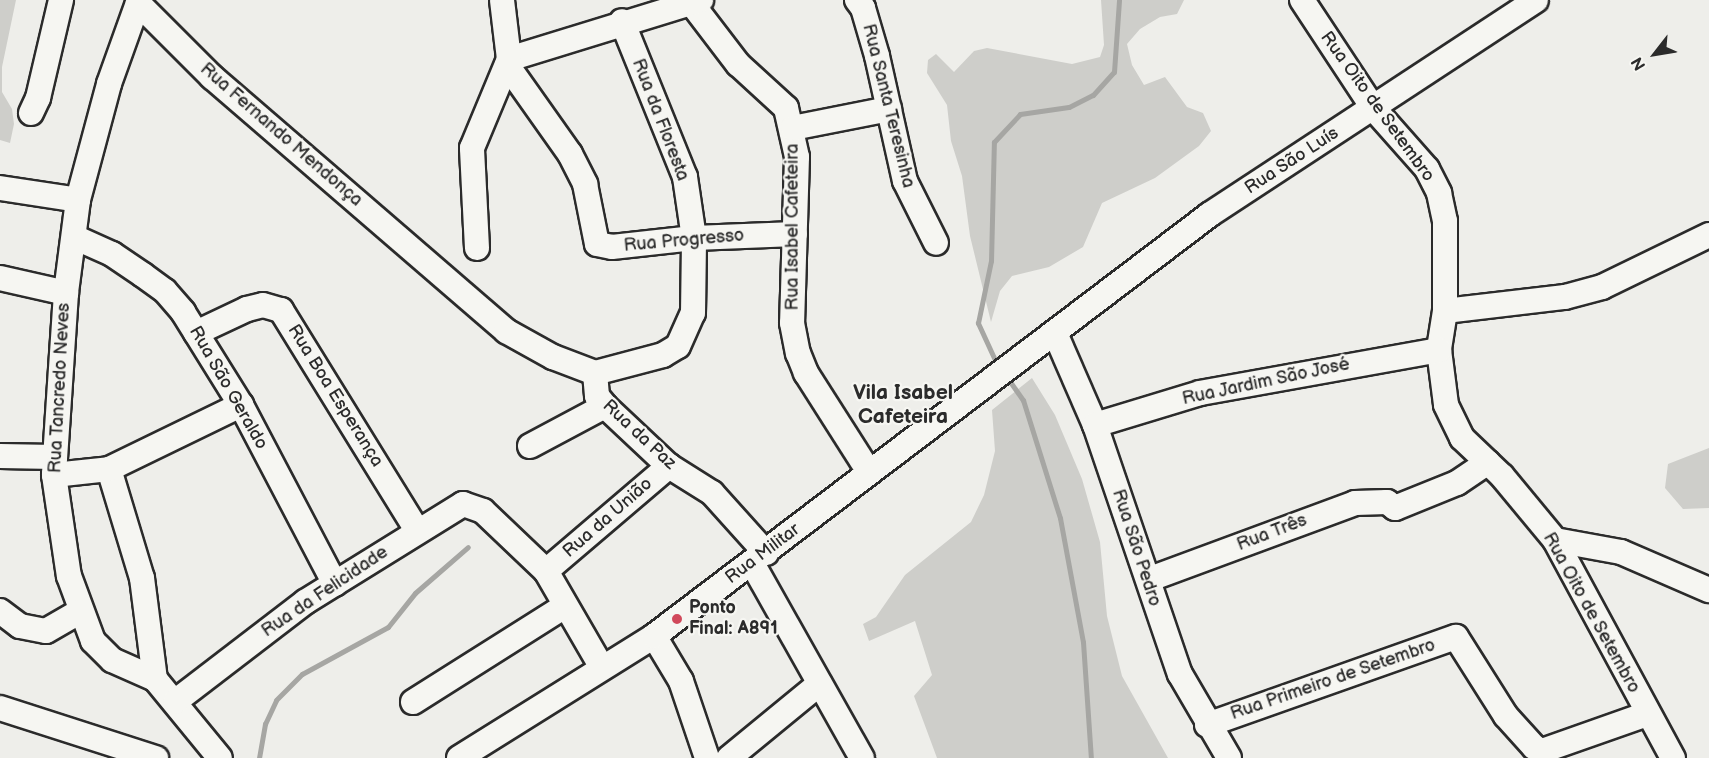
<!DOCTYPE html>
<html>
<head>
<meta charset="utf-8">
<style>
  body { margin:0 }
  #map { position:relative; width:1709px; height:758px; overflow:hidden; background:#eeeeea; font-family:"Balsamiq Sans",sans-serif }
  div>[style] { position:absolute }
  [style*='--x'] { left:calc(var(--x)*1px); top:calc(var(--y)*1px); width:calc(var(--w)*1px); rotate:calc(var(--a)*1deg) }
  .green>* { inset:0; background:#cececa }
  .stream>* { height:5px; margin:-2.5px; padding:0 2.5px; transform-origin:2.5px; border-radius:2.5px; background:#a6a6a3 }
  .roads { filter:drop-shadow(2px 0 #2b2b2b) drop-shadow(-2px 0 #2b2b2b) drop-shadow(0 2px #2b2b2b) drop-shadow(0 -2px #2b2b2b) }
  .minor>* { height:24px; margin:-12px; padding:0 12px; transform-origin:12px; border-radius:12px; background:#f6f6f2 }
  .dots>* { width:16px; height:16px; translate:-50% -50%; box-sizing:border-box; border:3px solid #f6f6f2; border-radius:50% }
  span { translate:-50% -50%; white-space:nowrap; text-align:center; line-height:1.15; -webkit-text-stroke:4.5px #f6f6f2; paint-order:stroke }
  .street-label { font-size:18px; color:#2b2b2b }
  .poi-label { font-size:18px; color:#2b2b2b; font-weight:700 }
  .left { translate:0 -50%; text-align:left }
  .quarter-label { font-size:21px; color:#2b2b2b; font-weight:700 }
  .north { position:absolute; left:1625px; top:24px; width:60px; height:60px; -webkit-text-stroke:4px #f6f6f2; paint-order:stroke; rotate:239deg; font-size:16px; font-weight:700; line-height:24px; text-align:center; color:#2b2b2b }
  .north::after { content:''; display:block; margin:auto; width:21px; height:27px; background:#2b2b2b; clip-path:polygon(50% 0,100% 100%,50% 72%,0 100%) }
</style>
</head>
<body>
<div id="map">
  <div class="green">
    <div style="clip-path:polygon(0 0,16px 0,2px 67px,2px 92px,12px 109px,14px 124px,10px 143px,0 140px)"></div>
    <div style="clip-path:polygon(1101px 0,1184px 0,1177px 14px,1160px 17px,1140px 29px,1127px 44px,1132px 65px,1144px 85px,1165px 77px,1187px 107px,1203px 113px,1211px 131px,1199px 146px,1155px 178px,1102px 203px,1083px 247px,1049px 267px,1012px 276px,1000px 291px,991px 322px,970px 236px,962px 176px,951px 141px,947px 105px,927px 73px,928px 60px,936px 54px,954px 72px,974px 51px,987px 48px,1072px 64px,1100px 57px,1104px 45px)"></div>
    <div style="clip-path:polygon(1032px 378px,1055px 415px,1082px 479px,1100px 542px,1107px 616px,1122px 676px,1168px 758px,937px 758px,914px 696px,932px 675px,915px 621px,869px 641px,863px 624px,876px 617px,905px 575px,971px 522px,984px 495px,995px 451px,992px 410px)"></div>
    <div style="clip-path:polygon(1709px 448px,1709px 508px,1683px 509px,1665px 488px,1668px 464px)"></div>
  </div>
  <div class="stream">
    <div style="--x:995;--y:360;--w:41;--a:-114.7"></div>
    <div style="--x:978;--y:323;--w:63;--a:-78.2"></div>
    <div style="--x:991;--y:261;--w:119;--a:-88.6"></div>
    <div style="--x:994;--y:142;--w:38;--a:-47"></div>
    <div style="--x:1020;--y:114;--w:49;--a:-8.1"></div>
    <div style="--x:1069;--y:107;--w:27;--a:-27"></div>
    <div style="--x:1093;--y:95;--w:31;--a:-48"></div>
    <div style="--x:1114;--y:72;--w:72;--a:-86"></div>
    <div style="--x:1011;--y:383;--w:21;--a:55"></div>
    <div style="--x:1023;--y:400;--w:124;--a:72.6"></div>
    <div style="--x:1060;--y:518;--w:126;--a:79.5"></div>
    <div style="--x:1083;--y:642;--w:116;--a:86.1"></div>
    <div style="--x:259;--y:758;--w:35;--a:-80"></div>
    <div style="--x:265;--y:724;--w:26;--a:-65"></div>
    <div style="--x:276;--y:700;--w:37;--a:-45"></div>
    <div style="--x:302;--y:674;--w:98;--a:-28.7"></div>
    <div style="--x:388;--y:627;--w:43;--a:-51.5"></div>
    <div style="--x:415;--y:593;--w:70;--a:-41"></div>
  </div>
  <div class="roads">
    <div class="minor">
      <div style="--x:139;--y:0;--w:89;--a:109.7"></div>
      <div style="--x:109;--y:84;--w:120;--a:105"></div>
      <div style="--x:78;--y:200;--w:94;--a:97.4"></div>
      <div style="--x:66;--y:293;--w:182;--a:93.8"></div>
      <div style="--x:54;--y:475;--w:102;--a:81.6"></div>
      <div style="--x:69;--y:576;--w:69;--a:69.7"></div>
      <div style="--x:93;--y:641;--w:27;--a:45"></div>
      <div style="--x:112;--y:660;--w:47;--a:23.8"></div>
      <div style="--x:155;--y:679;--w:102;--a:50.6"></div>
      <div style="--x:689;--y:0;--w:81;--a:52.6"></div>
      <div style="--x:738;--y:64;--w:65;--a:42.5"></div>
      <div style="--x:786;--y:108;--w:50;--a:77.3"></div>
      <div style="--x:797;--y:157;--w:166;--a:91.7"></div>
      <div style="--x:792;--y:323;--w:31;--a:79"></div>
      <div style="--x:798;--y:353;--w:22;--a:68"></div>
      <div style="--x:806;--y:373;--w:117;--a:57.5"></div>
      <div style="--x:857;--y:0;--w:10;--a:53"></div>
      <div style="--x:863;--y:8;--w:50;--a:73.7"></div>
      <div style="--x:877;--y:56;--w:128;--a:77.4"></div>
      <div style="--x:905;--y:181;--w:69;--a:63.4"></div>
      <div style="--x:1302;--y:0;--w:131;--a:56.6"></div>
      <div style="--x:1374;--y:109;--w:80;--a:48.5"></div>
      <div style="--x:1427;--y:169;--w:27;--a:63"></div>
      <div style="--x:1439;--y:193;--w:29;--a:78"></div>
      <div style="--x:1445;--y:221;--w:90;--a:90"></div>
      <div style="--x:1445;--y:311;--w:39;--a:99"></div>
      <div style="--x:1439;--y:350;--w:55;--a:82.7"></div>
      <div style="--x:1446;--y:405;--w:37;--a:64"></div>
      <div style="--x:1462;--y:438;--w:55;--a:43.5"></div>
      <div style="--x:1502;--y:476;--w:83;--a:50.4"></div>
      <div style="--x:1555;--y:540;--w:248;--a:61.6"></div>
      <div style="--x:138;--y:3;--w:105;--a:45"></div>
      <div style="--x:212;--y:77;--w:389;--a:40.8"></div>
      <div style="--x:506;--y:331;--w:54;--a:29"></div>
      <div style="--x:553;--y:357;--w:45;--a:20.9"></div>
      <div style="--x:595;--y:373;--w:23;--a:85"></div>
      <div style="--x:597;--y:396;--w:13;--a:51"></div>
      <div style="--x:605;--y:406;--w:88;--a:43.2"></div>
      <div style="--x:669;--y:466;--w:51;--a:32.1"></div>
      <div style="--x:712;--y:493;--w:81;--a:48"></div>
      <div style="--x:509;--y:59;--w:201;--a:-17.1"></div>
      <div style="--x:507;--y:65;--w:109;--a:54.7"></div>
      <div style="--x:570;--y:154;--w:34;--a:63"></div>
      <div style="--x:585;--y:184;--w:61;--a:78.7"></div>
      <div style="--x:597;--y:244;--w:15;--a:11"></div>
      <div style="--x:612;--y:247;--w:82;--a:-6.3"></div>
      <div style="--x:694;--y:238;--w:101;--a:-2.3"></div>
      <div style="--x:31;--y:113;--w:17;--a:-65"></div>
      <div style="--x:38;--y:98;--w:101;--a:-76.8"></div>
      <div style="--x:793;--y:128;--w:98;--a:-11.2"></div>
      <div style="--x:0;--y:188;--w:79;--a:8.7"></div>
      <div style="--x:74;--y:237;--w:42;--a:24.1"></div>
      <div style="--x:112;--y:254;--w:37;--a:34"></div>
      <div style="--x:143;--y:275;--w:27;--a:36"></div>
      <div style="--x:165;--y:291;--w:28;--a:49"></div>
      <div style="--x:183;--y:312;--w:110;--a:58.1"></div>
      <div style="--x:241;--y:405;--w:202;--a:62.3"></div>
      <div style="--x:477;--y:248;--w:100;--a:-92.9"></div>
      <div style="--x:472;--y:148;--w:96;--a:-67.4"></div>
      <div style="--x:509;--y:59;--w:59;--a:-96.8"></div>
      <div style="--x:0;--y:278;--w:68;--a:12.8"></div>
      <div style="--x:1445;--y:311;--w:121;--a:-6.7"></div>
      <div style="--x:1565;--y:297;--w:38;--a:-15"></div>
      <div style="--x:1602;--y:287;--w:119;--a:-25.9"></div>
      <div style="--x:196;--y:333;--w:56;--a:-25.2"></div>
      <div style="--x:247;--y:309;--w:16;--a:-14"></div>
      <div style="--x:263;--y:305;--w:19;--a:16"></div>
      <div style="--x:281;--y:310;--w:259;--a:58.3"></div>
      <div style="--x:1055;--y:333;--w:100;--a:66.5"></div>
      <div style="--x:1095;--y:425;--w:263;--a:71.2"></div>
      <div style="--x:1180;--y:674;--w:97;--a:59.7"></div>
      <div style="--x:595;--y:373;--w:70;--a:-14.8"></div>
      <div style="--x:663;--y:355;--w:17;--a:-31"></div>
      <div style="--x:678;--y:346;--w:36;--a:-66"></div>
      <div style="--x:693;--y:313;--w:75;--a:-89.2"></div>
      <div style="--x:694;--y:238;--w:62;--a:-98.4"></div>
      <div style="--x:685;--y:177;--w:168;--a:-112"></div>
      <div style="--x:1095;--y:425;--w:110;--a:-16.9"></div>
      <div style="--x:1200;--y:393;--w:243;--a:-10.2"></div>
      <div style="--x:530;--y:446;--w:85;--a:-28.1"></div>
      <div style="--x:0;--y:456;--w:55;--a:1"></div>
      <div style="--x:109;--y:469;--w:114;--a:73.2"></div>
      <div style="--x:142;--y:578;--w:102;--a:82.7"></div>
      <div style="--x:54;--y:475;--w:55;--a:-6.2"></div>
      <div style="--x:109;--y:469;--w:147;--a:-25.9"></div>
      <div style="--x:1555;--y:540;--w:67;--a:10.3"></div>
      <div style="--x:1621;--y:552;--w:96;--a:23.4"></div>
      <div style="--x:752;--y:563;--w:224;--a:60.6"></div>
      <div style="--x:546;--y:571;--w:162;--a:-40.5"></div>
      <div style="--x:1150;--y:579;--w:219;--a:-20.3"></div>
      <div style="--x:1355;--y:503;--w:32;--a:-2"></div>
      <div style="--x:1387;--y:502;--w:10;--a:37"></div>
      <div style="--x:1395;--y:508;--w:67;--a:-22"></div>
      <div style="--x:1457;--y:483;--w:37;--a:-34"></div>
      <div style="--x:0;--y:611;--w:25;--a:37"></div>
      <div style="--x:20;--y:626;--w:26;--a:11"></div>
      <div style="--x:46;--y:631;--w:38;--a:-30"></div>
      <div style="--x:654;--y:636;--w:52;--a:59"></div>
      <div style="--x:681;--y:681;--w:81;--a:71.3"></div>
      <div style="--x:176;--y:701;--w:163;--a:-37.5"></div>
      <div style="--x:305;--y:602;--w:186;--a:-31.8"></div>
      <div style="--x:463;--y:504;--w:21;--a:19"></div>
      <div style="--x:483;--y:511;--w:87;--a:43.6"></div>
      <div style="--x:546;--y:571;--w:110;--a:59.9"></div>
      <div style="--x:413;--y:702;--w:180;--a:-32.3"></div>
      <div style="--x:0;--y:708;--w:164;--a:17.8"></div>
      <div style="--x:1207;--y:725;--w:264;--a:-19.5"></div>
      <div style="--x:1456;--y:637;--w:93;--a:57.7"></div>
      <div style="--x:1506;--y:716;--w:42;--a:47.9"></div>
      <div style="--x:1534;--y:747;--w:9;--a:27"></div>
      <div style="--x:1542;--y:751;--w:111;--a:-19.4"></div>
      <div style="--x:459;--y:758;--w:230;--a:-32"></div>
      <div style="--x:654;--y:636;--w:697;--a:-37.18"></div>
      <div style="--x:1209;--y:215;--w:391;--a:-33.3"></div>
      <div style="--x:729;--y:758;--w:117;--a:-39.4"></div>
    </div>
  </div>
  <div class="dots">
    <div style="left:677px;top:619px;background:#d1495b"></div>
  </div>
  <div class="street-label">
    <span style="left:888px;top:106px;rotate:76deg">Rua Santa Teresinha</span>
    <span style="left:1377px;top:107px;rotate:54deg">Rua Oito de Setembro</span>
    <span style="left:660px;top:120px;rotate:69deg">Rua da Floresta</span>
    <span style="left:281px;top:135px;rotate:41deg">Rua Fernando Mendonça</span>
    <span style="left:1292px;top:161px;rotate:-33deg">Rua São Luís</span>
    <span style="left:793px;top:227px;rotate:-90deg">Rua Isabel Cafeteira</span>
    <span style="left:684px;top:241px;rotate:-5deg">Rua Progresso</span>
    <span style="left:1266px;top:382px;rotate:-12deg">Rua Jardim São José</span>
    <span style="left:60px;top:388px;rotate:-87deg">Rua Tancredo Neves</span>
    <span style="left:228px;top:388px;rotate:60deg">Rua São Geraldo</span>
    <span style="left:335px;top:396px;rotate:58deg">Rua Boa Esperança</span>
    <span style="left:639px;top:435px;rotate:43deg">Rua da Paz</span>
    <span style="left:608px;top:518px;rotate:-41deg">Rua da União</span>
    <span style="left:1272px;top:533px;rotate:-21deg">Rua Três</span>
    <span style="left:1136px;top:548px;rotate:72deg">Rua São Pedro</span>
    <span style="left:763px;top:554px;rotate:-37deg">Rua Militar</span>
    <span style="left:325px;top:592px;rotate:-34deg">Rua da Felicidade</span>
    <span style="left:1591px;top:613px;rotate:61deg">Rua Oito de Setembro</span>
    <span style="left:1333px;top:680px;rotate:-19deg">Rua Primeiro de Setembro</span>
  </div>
  <div class="poi-label">
    <span class="left" style="left:689px;top:619px">Ponto<br>Final: A891</span>
  </div>
  <div class="quarter-label">
    <span style="left:903px;top:405px">Vila Isabel<br>Cafeteira</span>
  </div>
  <div class="north">N</div>
</div>
</body>
</html>
